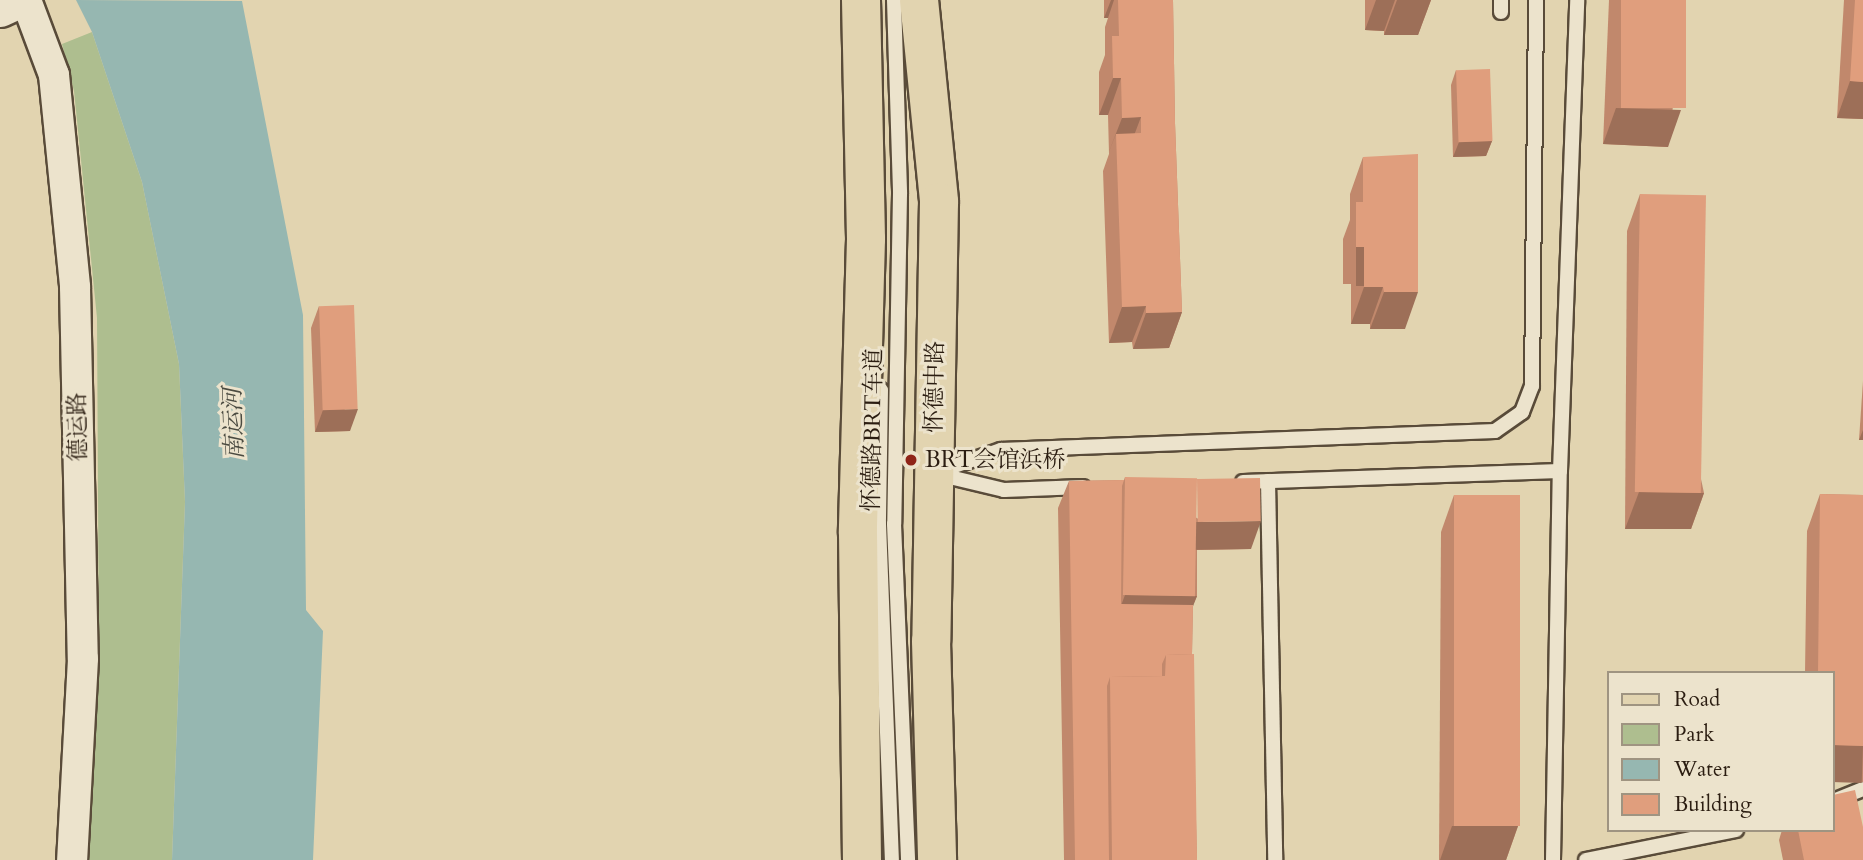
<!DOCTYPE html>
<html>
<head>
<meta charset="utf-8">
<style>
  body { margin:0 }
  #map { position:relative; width:1863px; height:860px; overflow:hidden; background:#e2d4b0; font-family:Cardo,"Noto Serif SC",serif }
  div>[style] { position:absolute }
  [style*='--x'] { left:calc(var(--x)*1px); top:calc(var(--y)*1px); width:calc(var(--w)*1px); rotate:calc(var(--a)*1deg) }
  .green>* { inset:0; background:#aebe8f }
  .water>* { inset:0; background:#96b7b1 }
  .roads { filter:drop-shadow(2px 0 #594b39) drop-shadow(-2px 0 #594b39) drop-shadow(0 2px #594b39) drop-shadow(0 -2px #594b39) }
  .lane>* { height:14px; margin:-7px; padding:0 7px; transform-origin:7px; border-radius:7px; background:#ece3cc }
  .street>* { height:30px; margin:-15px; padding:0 15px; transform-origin:15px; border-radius:15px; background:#ece3cc }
  .secondary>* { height:38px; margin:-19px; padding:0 19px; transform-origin:19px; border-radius:19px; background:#ece3cc }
  .primary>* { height:38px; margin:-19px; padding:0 19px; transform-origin:19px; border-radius:19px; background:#e2d4b0 }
  .wall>* { inset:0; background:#c1886c }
  .shaded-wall>* { inset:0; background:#9d6f58; transform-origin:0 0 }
  .building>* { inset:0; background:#e09e7d; transform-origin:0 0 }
  .dots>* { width:19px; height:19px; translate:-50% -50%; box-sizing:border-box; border:4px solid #ece3cc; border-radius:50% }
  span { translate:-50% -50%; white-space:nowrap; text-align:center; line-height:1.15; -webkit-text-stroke:6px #ece3cc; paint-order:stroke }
  .street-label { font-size:23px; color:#2b1d11 }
  .poi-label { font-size:23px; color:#2b1d11 }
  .left { translate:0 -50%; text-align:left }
  .water-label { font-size:24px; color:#4b4b41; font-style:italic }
  .legend { position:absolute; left:1607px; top:671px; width:228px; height:161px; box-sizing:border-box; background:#ece3cc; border:2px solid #9f9481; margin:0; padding:9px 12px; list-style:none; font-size:21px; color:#2b1d11 }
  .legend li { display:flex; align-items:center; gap:14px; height:35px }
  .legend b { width:35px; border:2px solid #9f9481 }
</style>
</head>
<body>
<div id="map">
  <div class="green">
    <div style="clip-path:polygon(92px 32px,142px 182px,179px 364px,185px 502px,172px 860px,89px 860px,99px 669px,97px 318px,74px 91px,62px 44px)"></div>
  </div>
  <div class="water">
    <div style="clip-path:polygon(76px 0,242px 1px,303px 315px,306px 610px,323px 631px,313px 860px,172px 860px,185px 502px,179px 364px,142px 182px,92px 32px)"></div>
  </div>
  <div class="roads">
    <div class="lane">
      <div style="--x:894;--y:0;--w:194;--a:88.2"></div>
      <div style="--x:900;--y:194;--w:330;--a:91"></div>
      <div style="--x:894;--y:524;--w:336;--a:87.6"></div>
      <div style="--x:1501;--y:0;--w:12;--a:90"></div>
      <div style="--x:881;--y:390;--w:134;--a:90.9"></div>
      <div style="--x:879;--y:524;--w:336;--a:87.8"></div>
      <div style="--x:937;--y:472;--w:68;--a:-19"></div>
      <div style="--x:1001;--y:450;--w:494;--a:-2.2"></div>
      <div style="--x:1495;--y:431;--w:33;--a:-35"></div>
      <div style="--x:1522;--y:412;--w:28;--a:-69"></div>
      <div style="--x:1532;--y:386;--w:386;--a:-89.4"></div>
      <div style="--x:937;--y:474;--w:69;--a:13.4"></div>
      <div style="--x:1004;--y:490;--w:79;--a:-2.2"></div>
      <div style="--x:1268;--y:481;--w:379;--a:88.9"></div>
      <div style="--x:1243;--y:482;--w:317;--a:-2"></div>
      <div style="--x:1833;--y:801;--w:32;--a:-22"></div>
      <div style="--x:1553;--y:860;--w:389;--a:-89"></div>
      <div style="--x:1560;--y:471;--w:471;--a:-87.9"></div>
      <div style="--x:1586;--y:860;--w:153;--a:-11.3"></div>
    </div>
    <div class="street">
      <div style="--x:26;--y:0;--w:80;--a:69.5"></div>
      <div style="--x:54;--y:75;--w:213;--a:84.3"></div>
      <div style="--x:75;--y:287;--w:372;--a:88.8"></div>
      <div style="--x:83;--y:659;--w:201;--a:93.1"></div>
    </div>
    <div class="secondary">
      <div style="--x:0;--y:8;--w:19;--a:-25"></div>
    </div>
    <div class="primary">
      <div style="--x:861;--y:0;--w:239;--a:88.8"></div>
      <div style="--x:866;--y:239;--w:294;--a:91.6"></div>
      <div style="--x:858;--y:533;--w:327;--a:89.3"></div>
      <div style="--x:919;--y:0;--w:203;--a:84.3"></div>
      <div style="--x:939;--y:202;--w:439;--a:91"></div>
      <div style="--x:931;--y:641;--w:219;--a:88.4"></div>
    </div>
  </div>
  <div class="wall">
    <div style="clip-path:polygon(1104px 0,1173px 0,1175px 123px,1182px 312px,1169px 348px,1133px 349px,1132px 342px,1109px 343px,1103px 171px,1109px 154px,1108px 115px,1099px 115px,1099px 72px,1105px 55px,1105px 27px,1108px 18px,1104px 18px)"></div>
    <div style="clip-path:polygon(1365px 0,1431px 0,1418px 35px,1384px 35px,1384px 31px,1365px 30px)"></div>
    <div style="clip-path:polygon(1609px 0,1686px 0,1668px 147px,1603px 144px)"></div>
    <div style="clip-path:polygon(1844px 0,1863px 0,1863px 119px,1837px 118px)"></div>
    <div style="clip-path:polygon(1456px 70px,1492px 141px,1486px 156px,1453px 157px,1451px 85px)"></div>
    <div style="clip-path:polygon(1363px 157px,1405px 329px,1370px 329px,1370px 324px,1351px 324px,1351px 284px,1343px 284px,1343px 239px,1350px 220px,1350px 194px)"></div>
    <div style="clip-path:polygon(1640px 194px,1704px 493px,1691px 529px,1625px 529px,1627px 231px)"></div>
    <div style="clip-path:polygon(319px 306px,350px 431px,315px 432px,311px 328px)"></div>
    <div style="clip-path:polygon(1863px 381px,1863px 440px,1859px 440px)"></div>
    <div style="clip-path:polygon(1125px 477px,1251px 549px,1197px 550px,1197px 596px,1193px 605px,1192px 654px,1197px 860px,1064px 860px,1058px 508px,1069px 481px,1124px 480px)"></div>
    <div style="clip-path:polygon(1820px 494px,1863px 495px,1863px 782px,1833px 782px,1833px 673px,1805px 673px,1807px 531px)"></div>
    <div style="clip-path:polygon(1454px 495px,1518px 826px,1506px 860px,1439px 860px,1441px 532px)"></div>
    <div style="clip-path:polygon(1782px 830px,1833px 830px,1863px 860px,1783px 860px,1779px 840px)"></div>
  </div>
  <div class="shaded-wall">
    <div style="clip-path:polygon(1111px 0,1114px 0,1108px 18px,1104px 18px)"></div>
    <div style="clip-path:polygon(1376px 0,1395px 0,1384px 31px,1365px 30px)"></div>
    <div style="clip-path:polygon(1397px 0,1431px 0,1418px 35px,1384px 35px)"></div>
    <div style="clip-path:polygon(1113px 78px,1121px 78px,1108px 115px,1099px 115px)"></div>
    <div style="clip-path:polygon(1850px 81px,1863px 82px,1863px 119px,1837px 118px)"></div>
    <div style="clip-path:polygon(1616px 108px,1681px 110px,1668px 147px,1603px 144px)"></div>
    <div style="clip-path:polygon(1141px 117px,1127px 154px,1116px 134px,1108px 154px,1122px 118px)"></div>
    <div style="clip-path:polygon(1492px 141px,1486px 156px,1453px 157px,1459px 142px)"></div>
    <div style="left:1356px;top:247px;width:8px;height:39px"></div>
    <div style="clip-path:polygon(1364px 287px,1383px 287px,1370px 324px,1351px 324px)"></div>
    <div style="clip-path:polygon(1384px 292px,1418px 292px,1405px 329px,1370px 329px)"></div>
    <div style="clip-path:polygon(1146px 306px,1132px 342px,1109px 343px,1122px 307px)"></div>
    <div style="clip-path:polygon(1182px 312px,1169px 348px,1133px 349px,1146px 313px)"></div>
    <div style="clip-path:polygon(358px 409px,350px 431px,315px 432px,323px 410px)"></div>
    <div style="clip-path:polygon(1863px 430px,1863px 440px,1859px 440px)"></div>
    <div style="clip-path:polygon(1639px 492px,1704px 493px,1691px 529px,1625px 529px)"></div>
    <div style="clip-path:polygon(1261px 521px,1251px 549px,1184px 550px,1194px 522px)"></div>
    <div style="clip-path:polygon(1125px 595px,1197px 596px,1183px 632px,1111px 632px)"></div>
    <div style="left:1833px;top:745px;width:30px;height:37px;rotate:2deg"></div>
    <div style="clip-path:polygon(1452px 826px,1518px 826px,1506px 860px,1440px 860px)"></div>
  </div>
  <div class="building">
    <div style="clip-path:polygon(1118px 0,1173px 0,1175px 123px,1182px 312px,1146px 313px,1146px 306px,1122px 307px,1116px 134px,1141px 133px,1141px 117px,1122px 118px,1121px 78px,1113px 78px,1112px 36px,1119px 36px)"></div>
    <div style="left:1621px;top:0;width:65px;height:108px"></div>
    <div style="clip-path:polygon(1855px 0,1863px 0,1863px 82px,1850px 81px)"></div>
    <div style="left:1490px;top:69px;width:72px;height:34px;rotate:88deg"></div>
    <div style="clip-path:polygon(1418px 154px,1418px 292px,1384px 292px,1383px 287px,1364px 287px,1364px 247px,1356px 247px,1356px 202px,1363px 202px,1363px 157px)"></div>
    <div style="left:1640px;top:194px;width:66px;height:298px;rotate:1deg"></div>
    <div style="left:354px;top:305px;width:104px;height:35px;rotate:88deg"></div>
    <div style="left:1125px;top:477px;width:72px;height:118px;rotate:1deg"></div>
    <div style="left:1260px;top:478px;width:43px;height:63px;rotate:89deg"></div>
    <div style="clip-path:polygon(1124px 480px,1122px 486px,1121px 604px,1193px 605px,1192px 654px,1166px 655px,1162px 664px,1162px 676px,1110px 677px,1107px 686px,1109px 860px,1075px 860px,1069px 481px)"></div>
    <div style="clip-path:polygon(1820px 494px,1863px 495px,1863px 746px,1833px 745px,1833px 673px,1818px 673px)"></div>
    <div style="left:1454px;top:495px;width:66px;height:331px"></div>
    <div style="clip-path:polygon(1194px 654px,1197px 860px,1112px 860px,1110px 677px,1165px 676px,1166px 655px)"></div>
    <div style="clip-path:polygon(1855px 790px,1863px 827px,1863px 860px,1804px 860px,1798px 830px,1833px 830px,1833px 795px)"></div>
  </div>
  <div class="dots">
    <div style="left:911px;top:460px;background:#8f2418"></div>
  </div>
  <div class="street-label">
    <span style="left:935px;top:387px;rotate:-89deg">怀德中路</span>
    <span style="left:78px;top:427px;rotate:-91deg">德运路</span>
    <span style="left:873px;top:430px;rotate:-89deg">怀德路BRT车道</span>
  </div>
  <div class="poi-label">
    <span class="left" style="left:925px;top:460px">BRT会馆浜桥</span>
  </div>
  <div class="water-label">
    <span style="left:234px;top:424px;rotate:-92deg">南运河</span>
  </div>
  <ul class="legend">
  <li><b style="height:9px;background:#e2d4b0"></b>Road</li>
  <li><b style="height:19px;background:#aebe8f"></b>Park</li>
  <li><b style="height:19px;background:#96b7b1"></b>Water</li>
  <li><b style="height:19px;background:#e09e7d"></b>Building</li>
  </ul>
</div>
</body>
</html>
